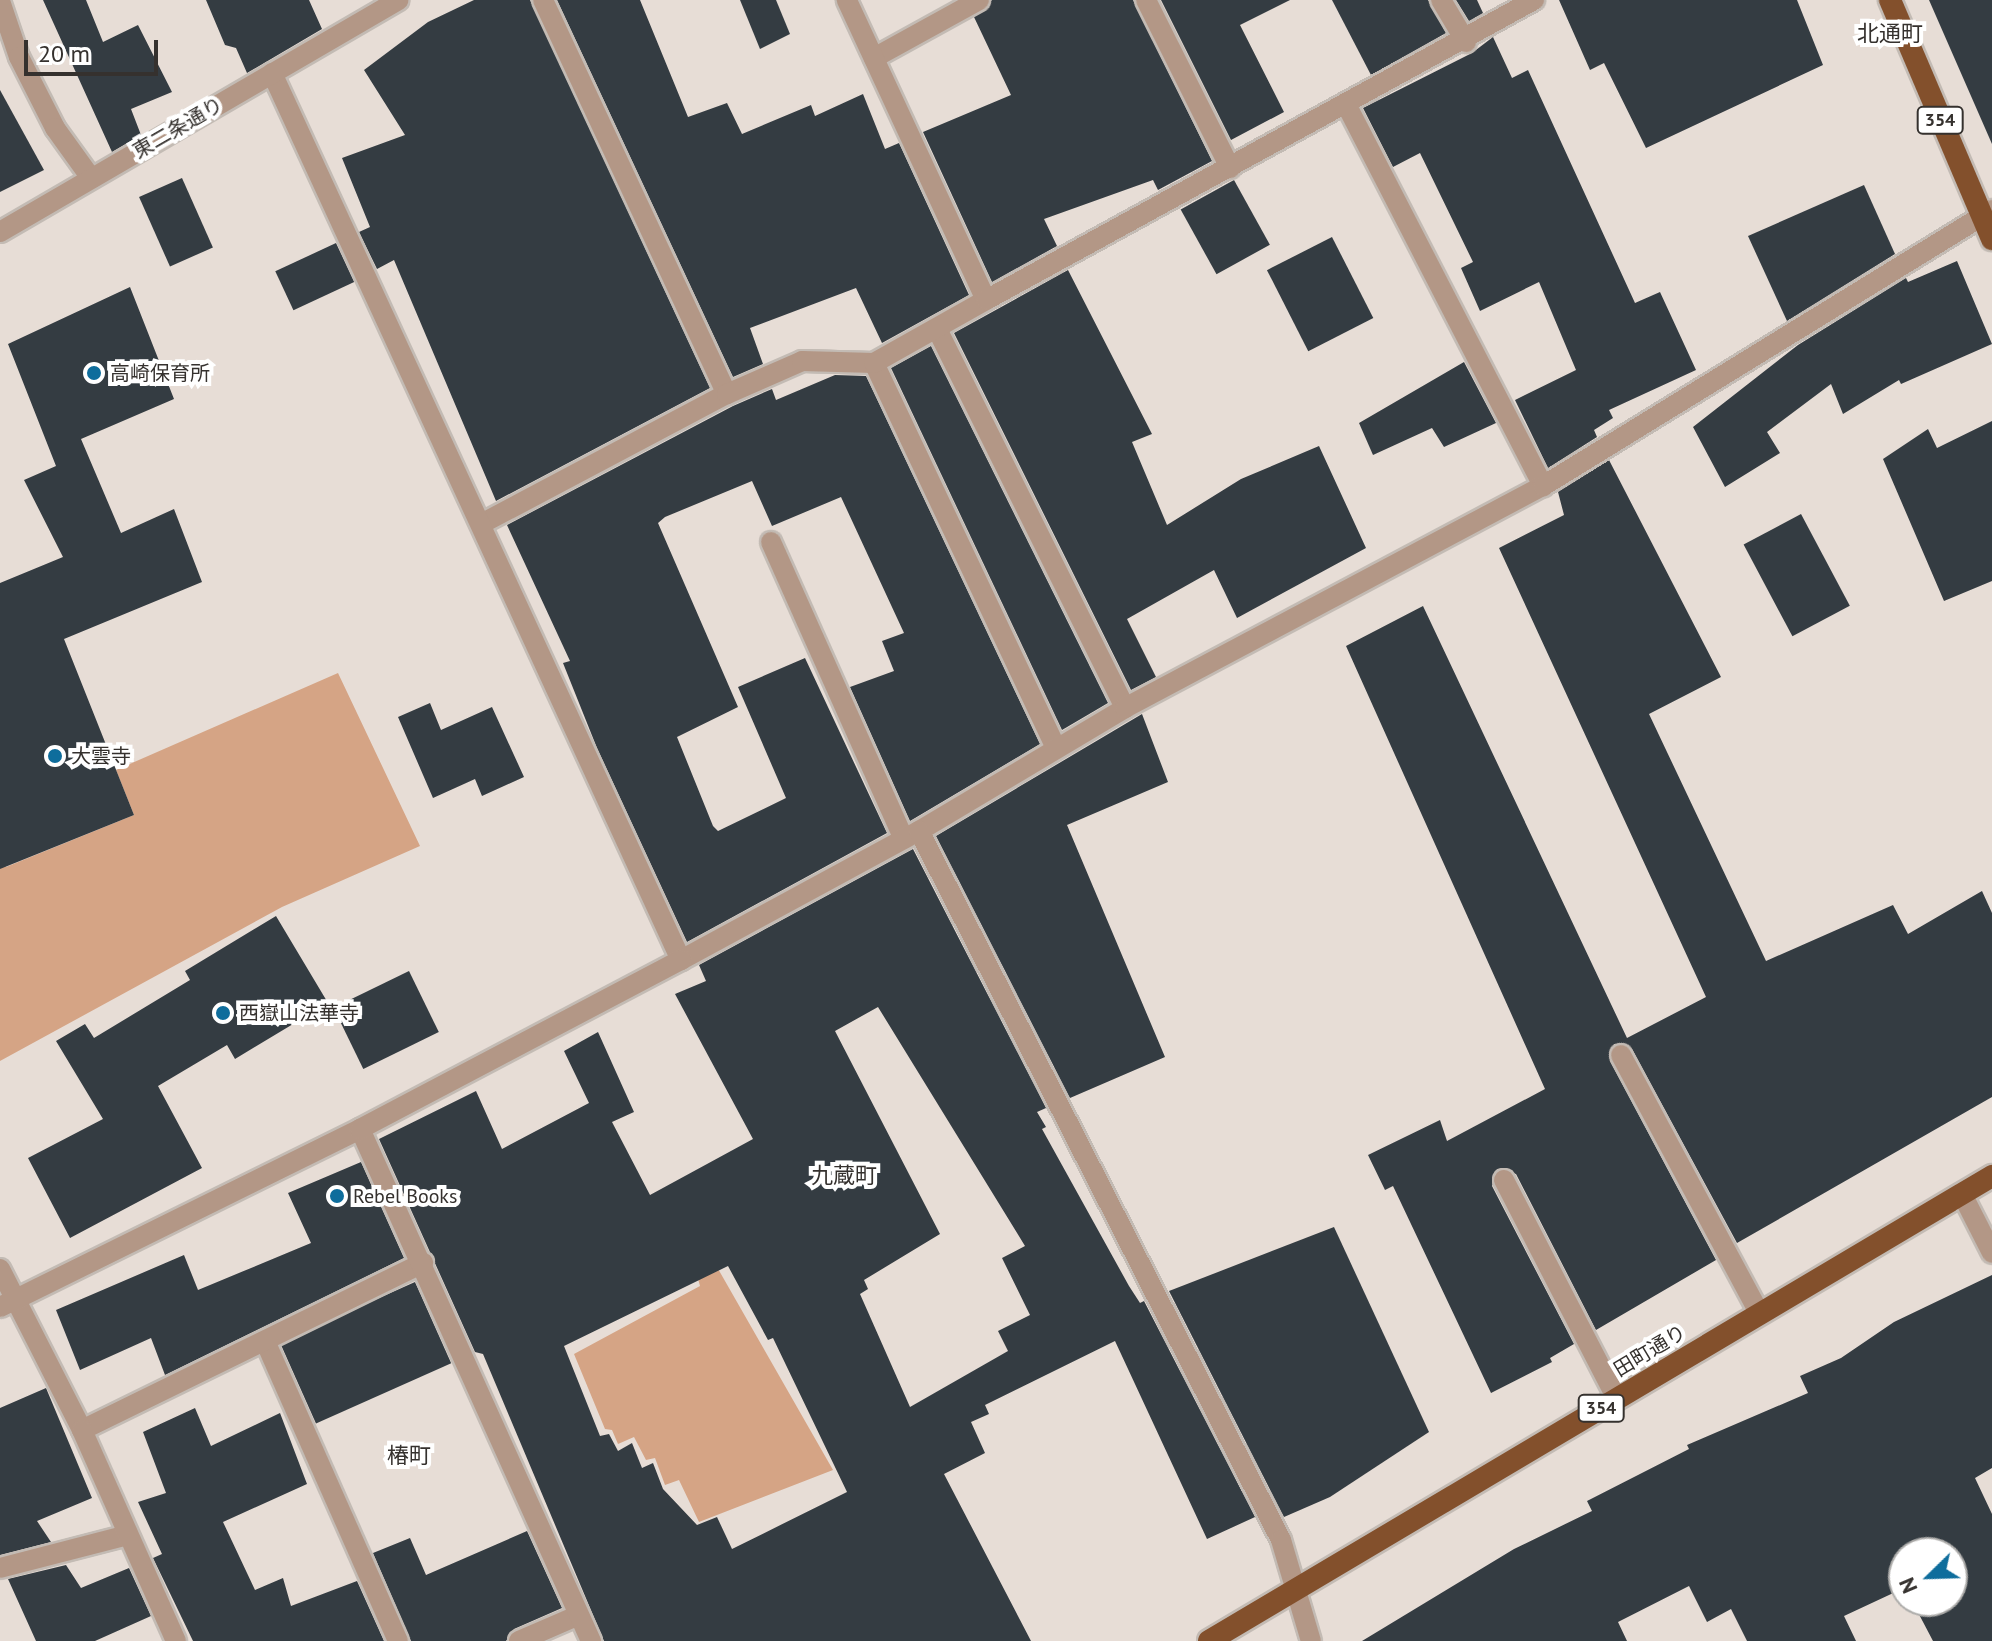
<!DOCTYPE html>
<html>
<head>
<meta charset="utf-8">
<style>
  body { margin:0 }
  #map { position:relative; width:1992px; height:1641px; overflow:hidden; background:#e7ddd6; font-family:"PT Sans","Noto Sans JP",sans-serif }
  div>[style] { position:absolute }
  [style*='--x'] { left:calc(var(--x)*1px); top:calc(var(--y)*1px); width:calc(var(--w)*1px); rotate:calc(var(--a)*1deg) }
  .green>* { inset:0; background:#d5a485 }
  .building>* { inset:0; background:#343c42; transform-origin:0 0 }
  .roads { filter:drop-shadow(2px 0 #c3bbb4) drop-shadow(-2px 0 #c3bbb4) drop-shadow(0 2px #c3bbb4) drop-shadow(0 -2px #c3bbb4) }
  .service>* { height:20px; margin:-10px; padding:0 10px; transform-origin:10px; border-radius:10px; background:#b39786 }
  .minor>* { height:20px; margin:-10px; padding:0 10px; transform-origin:10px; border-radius:10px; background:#b39786 }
  .tertiary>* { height:20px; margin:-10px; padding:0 10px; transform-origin:10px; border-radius:10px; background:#b39786 }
  .trunk>* { height:22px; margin:-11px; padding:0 11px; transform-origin:11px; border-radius:11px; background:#83502c }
  .dots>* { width:22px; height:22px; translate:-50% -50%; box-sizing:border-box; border:4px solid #fff; border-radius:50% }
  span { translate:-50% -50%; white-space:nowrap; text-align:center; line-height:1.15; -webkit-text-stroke:8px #fff; paint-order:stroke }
  .shield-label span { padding:2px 6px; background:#fff; border:2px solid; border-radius:6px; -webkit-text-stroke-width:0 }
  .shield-label { font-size:18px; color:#35312e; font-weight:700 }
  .street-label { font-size:20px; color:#35312e }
  .poi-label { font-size:20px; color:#35312e }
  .left { translate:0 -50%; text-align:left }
  .neighbourhood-label { font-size:22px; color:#35312e }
  .north { position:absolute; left:1888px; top:1537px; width:80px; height:80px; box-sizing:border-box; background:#fff; border:2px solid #aeadab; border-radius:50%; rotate:247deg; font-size:22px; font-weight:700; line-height:32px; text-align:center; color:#35312e }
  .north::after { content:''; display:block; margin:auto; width:28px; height:36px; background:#0e6d9c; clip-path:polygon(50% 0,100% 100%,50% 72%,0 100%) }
  .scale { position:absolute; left:24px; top:40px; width:134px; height:36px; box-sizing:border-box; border:4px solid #35312e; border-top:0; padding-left:10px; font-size:24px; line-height:28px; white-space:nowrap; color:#35312e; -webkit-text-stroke:6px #fff; paint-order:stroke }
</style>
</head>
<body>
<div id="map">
  <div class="green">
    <div style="clip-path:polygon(338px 673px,420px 846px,282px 907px,0 1061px,0 853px,6px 867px,134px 815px,116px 770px)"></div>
    <div style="clip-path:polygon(709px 1253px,833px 1470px,699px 1522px,679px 1480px,665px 1485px,655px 1458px,646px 1460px,634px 1437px,618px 1444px,612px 1430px,605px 1429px,574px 1354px,700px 1286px,693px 1260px)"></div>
  </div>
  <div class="building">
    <div style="clip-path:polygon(43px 0,86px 0,103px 42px,138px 25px,172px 92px,131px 109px,141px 135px,112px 152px)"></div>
    <div style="clip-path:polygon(206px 0,309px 0,322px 29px,247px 73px,236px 48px,225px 45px)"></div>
    <div style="clip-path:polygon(474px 0,530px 0,710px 388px,496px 501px,394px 260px,377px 269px,359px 232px,370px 227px,342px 158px,405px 135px,364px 70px,428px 22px)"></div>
    <div style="clip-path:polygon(557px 0,640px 0,688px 117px,727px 103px,742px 134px,811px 105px,815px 116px,863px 94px,885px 149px,899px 143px,969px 295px,882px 343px,856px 288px,750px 328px,763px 364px,733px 377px)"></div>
    <div style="clip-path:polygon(740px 0,776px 0,790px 34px,760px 49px)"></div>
    <div style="clip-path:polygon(992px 0,1133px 0,1212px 161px,1158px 190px,1153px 180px,1044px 219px,1057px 246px,992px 282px,923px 132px,1011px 95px,974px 17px)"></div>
    <div style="clip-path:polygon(1161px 0,1290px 0,1240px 25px,1284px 112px,1231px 140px)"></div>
    <div style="clip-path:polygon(1332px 0,1428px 0,1446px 33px,1371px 75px)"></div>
    <div style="clip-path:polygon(1456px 0,1477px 0,1483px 13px,1469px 21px)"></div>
    <div style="clip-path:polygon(1559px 0,1797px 0,1823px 65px,1646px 148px,1604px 63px,1590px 70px)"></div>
    <div style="clip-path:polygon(1929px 0,1992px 0,1992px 144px)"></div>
    <div style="clip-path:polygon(1493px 37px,1512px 78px,1528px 70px,1635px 303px,1660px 292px,1696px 370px,1609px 410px,1613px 418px,1594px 430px,1597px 437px,1548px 468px,1515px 400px,1576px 370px,1539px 282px,1480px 311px,1461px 268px,1473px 262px,1420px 153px,1393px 167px,1363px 108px,1472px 53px)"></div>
    <div style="clip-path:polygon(0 90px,44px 170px,0 192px)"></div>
    <div style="left:182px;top:178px;width:76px;height:47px;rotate:66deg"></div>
    <div style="left:1234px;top:180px;width:74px;height:61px;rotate:61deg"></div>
    <div style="clip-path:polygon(1864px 185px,1895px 254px,1787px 321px,1748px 236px)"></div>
    <div style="left:1332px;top:237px;width:91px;height:73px;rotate:63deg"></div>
    <div style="left:336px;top:243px;width:43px;height:67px;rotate:65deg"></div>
    <div style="clip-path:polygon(1957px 261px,1992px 344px,1901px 384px,1899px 380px,1843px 414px,1831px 384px,1767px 432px,1780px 453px,1725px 487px,1693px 427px,1798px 345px,1906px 278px,1908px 282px)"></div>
    <div style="clip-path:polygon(1068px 270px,1152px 434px,1132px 442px,1167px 525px,1241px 479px,1319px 446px,1366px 548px,1237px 618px,1214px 570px,1127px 619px,1156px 677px,1131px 690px,954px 333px)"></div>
    <div style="clip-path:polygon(130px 287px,174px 399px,81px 439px,121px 533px,174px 509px,202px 582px,64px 639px,134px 815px,0 869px,0 583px,63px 557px,24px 480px,56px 466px,8px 344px)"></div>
    <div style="clip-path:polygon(931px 346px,1108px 703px,1062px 730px,891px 368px)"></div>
    <div style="clip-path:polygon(1464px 362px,1496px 423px,1444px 447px,1432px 428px,1373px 455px,1359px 423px)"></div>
    <div style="clip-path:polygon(835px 375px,866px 376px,1040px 744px,910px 821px,850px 687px,894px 671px,882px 641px,904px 633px,841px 497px,772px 526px,752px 481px,665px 517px,658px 523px,738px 707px,677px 737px,713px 826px,718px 831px,786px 798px,738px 687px,805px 658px,887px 833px,687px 942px,597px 748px,563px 663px,570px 661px,507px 525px,733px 406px,772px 389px,776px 400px)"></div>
    <div style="clip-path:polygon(1992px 421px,1992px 581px,1944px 601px,1883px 459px,1928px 429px,1937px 448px)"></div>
    <div style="clip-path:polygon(1609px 460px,1721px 677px,1649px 714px,1766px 961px,1893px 905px,1908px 934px,1982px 891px,1992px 913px,1992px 1097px,1737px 1243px,1632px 1049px,1614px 1044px,1610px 1061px,1716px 1260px,1596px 1330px,1516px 1174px,1497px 1169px,1492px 1186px,1574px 1344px,1550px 1358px,1552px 1362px,1491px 1393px,1393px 1186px,1385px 1190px,1368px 1155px,1440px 1120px,1447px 1141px,1545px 1089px,1346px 646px,1423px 606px,1627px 1038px,1706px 997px,1499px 548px,1564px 515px,1558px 492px)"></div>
    <div style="left:1801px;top:514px;width:104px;height:65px;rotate:62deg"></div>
    <div style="clip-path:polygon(430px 703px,441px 730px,492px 707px,524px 777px,482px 796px,475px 779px,433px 798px,398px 717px)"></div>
    <div style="clip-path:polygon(1142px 714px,1168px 782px,1067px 825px,1165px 1057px,1070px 1098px,936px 836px)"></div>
    <div style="clip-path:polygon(evenodd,913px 849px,1046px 1108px,1037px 1112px,1046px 1127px,1042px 1129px,1129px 1286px,1140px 1303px,1144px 1301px,1255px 1517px,1207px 1539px,1115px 1341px,985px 1405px,989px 1414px,971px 1422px,985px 1453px,944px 1474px,1031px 1641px,604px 1641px,483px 1354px,475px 1352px,379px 1139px,476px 1091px,502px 1149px,589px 1103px,564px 1051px,598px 1032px,634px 1112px,612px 1122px,650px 1195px,753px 1139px,675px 994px,706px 981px,699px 965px,913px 849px,878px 1007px,1025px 1246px,1002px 1258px,1030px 1315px,998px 1331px,1008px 1351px,910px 1407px,860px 1294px,868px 1289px,864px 1280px,940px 1234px,835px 1031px,878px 1007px,913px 849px,728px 1266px,768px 1340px,773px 1338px,847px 1492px,732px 1549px,717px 1517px,697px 1525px,663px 1489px,653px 1463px,642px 1468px,632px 1443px,618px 1451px,609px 1434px,600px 1436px,564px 1346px,728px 1266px)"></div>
    <div style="clip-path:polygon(276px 916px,328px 1003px,235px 1059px,227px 1045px,158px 1086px,202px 1168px,70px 1238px,28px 1158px,103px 1119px,56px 1041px,85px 1024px,94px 1038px,190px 980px,185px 971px)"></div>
    <div style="left:409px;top:971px;width:68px;height:84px;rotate:64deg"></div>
    <div style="clip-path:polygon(361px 1162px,404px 1258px,165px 1375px,151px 1338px,80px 1370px,56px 1310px,184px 1255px,198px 1290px,311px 1243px,288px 1193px)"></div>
    <div style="clip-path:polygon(1334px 1227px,1429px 1432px,1330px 1497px,1284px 1517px,1169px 1291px)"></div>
    <div style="clip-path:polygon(1992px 1275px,1992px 1468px,1975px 1478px,1992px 1514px,1992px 1641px,1933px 1641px,1912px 1601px,1952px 1601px,1952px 1553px,1904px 1553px,1904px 1588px,1844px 1616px,1856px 1641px,1747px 1641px,1731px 1609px,1707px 1622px,1689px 1586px,1618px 1622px,1627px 1641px,1362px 1641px,1514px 1549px,1592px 1511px,1587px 1501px,1689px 1449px,1687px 1445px,1808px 1393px,1800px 1376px,1841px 1358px,1894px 1322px)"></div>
    <div style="left:415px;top:1282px;width:89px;height:148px;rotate:66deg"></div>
    <div style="clip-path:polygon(46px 1388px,92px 1498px,37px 1521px,51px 1542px,0 1555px,0 1408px)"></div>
    <div style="clip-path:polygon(195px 1408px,211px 1446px,280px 1413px,307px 1484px,223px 1522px,255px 1590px,283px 1578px,291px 1606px,357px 1581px,384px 1641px,193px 1641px,153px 1558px,162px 1554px,138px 1502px,166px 1493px,143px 1432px)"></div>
    <div style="clip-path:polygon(527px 1531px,562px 1608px,514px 1629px,506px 1641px,411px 1641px,373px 1553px,410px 1538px,426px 1575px)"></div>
    <div style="clip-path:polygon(66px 1565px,81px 1588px,129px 1568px,151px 1616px,95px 1641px,36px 1641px,8px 1579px)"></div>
  </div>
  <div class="roads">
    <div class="service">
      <div style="--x:543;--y:0;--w:435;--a:65"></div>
      <div style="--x:1146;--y:0;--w:188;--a:63.4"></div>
      <div style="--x:1441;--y:0;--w:49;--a:59.2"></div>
      <div style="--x:874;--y:58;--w:120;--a:-28.9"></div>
      <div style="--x:1347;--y:106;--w:428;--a:62.7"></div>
      <div style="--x:938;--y:331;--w:421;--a:63.6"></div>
      <div style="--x:874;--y:363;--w:426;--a:64.7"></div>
      <div style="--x:481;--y:524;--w:278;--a:-27.9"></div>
      <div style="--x:727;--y:394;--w:82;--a:-23.7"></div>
      <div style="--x:802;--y:361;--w:72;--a:1.6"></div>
      <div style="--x:874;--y:363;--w:129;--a:-29.4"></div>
      <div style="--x:986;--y:300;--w:331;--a:-114.9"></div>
      <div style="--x:771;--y:542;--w:325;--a:65.9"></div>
      <div style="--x:1962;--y:1194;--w:66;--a:63"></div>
      <div style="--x:265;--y:1341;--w:328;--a:66.1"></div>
      <div style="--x:82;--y:1430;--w:380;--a:-26.1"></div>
      <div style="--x:0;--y:1568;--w:132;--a:-14.5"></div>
      <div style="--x:519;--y:1641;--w:65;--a:-23.4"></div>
    </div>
    <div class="minor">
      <div style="--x:0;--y:1;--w:59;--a:71.3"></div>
      <div style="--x:19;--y:57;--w:80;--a:63.1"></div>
      <div style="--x:55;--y:128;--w:62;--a:54.2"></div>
      <div style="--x:272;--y:73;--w:977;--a:65.25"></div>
      <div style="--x:681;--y:960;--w:271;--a:-28.5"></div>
      <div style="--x:919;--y:831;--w:240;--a:-30.8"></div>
      <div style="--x:1125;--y:708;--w:473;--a:-28"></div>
      <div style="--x:1543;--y:486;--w:527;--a:-31.58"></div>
      <div style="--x:0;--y:232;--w:461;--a:-30.2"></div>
      <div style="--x:986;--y:300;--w:625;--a:-28.7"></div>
      <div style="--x:919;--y:831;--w:796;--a:62.95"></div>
      <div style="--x:1281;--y:1540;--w:105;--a:73.5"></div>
      <div style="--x:1621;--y:1055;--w:294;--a:61.8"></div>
      <div style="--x:360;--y:1129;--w:562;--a:65.72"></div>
      <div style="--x:1504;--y:1180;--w:246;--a:62.7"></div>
      <div style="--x:0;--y:1269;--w:181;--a:63"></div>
      <div style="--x:82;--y:1430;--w:231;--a:66"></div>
    </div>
    <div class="tertiary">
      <div style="--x:0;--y:1307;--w:402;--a:-26.3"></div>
      <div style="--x:360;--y:1129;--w:363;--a:-27.8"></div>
    </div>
    <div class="trunk">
      <div style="--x:1890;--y:0;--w:260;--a:66.9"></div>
      <div style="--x:1209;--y:1641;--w:911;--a:-30.7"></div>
    </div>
  </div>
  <div class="dots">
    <div style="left:94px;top:373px;background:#0e6d9c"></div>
    <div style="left:55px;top:756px;background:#0e6d9c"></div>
    <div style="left:223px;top:1013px;background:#0e6d9c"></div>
    <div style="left:337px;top:1196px;background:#0e6d9c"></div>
  </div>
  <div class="shield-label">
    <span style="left:1940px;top:120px">354</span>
    <span style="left:1601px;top:1408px">354</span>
  </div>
  <div class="street-label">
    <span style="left:178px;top:128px;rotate:-30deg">東二条通り</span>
    <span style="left:1650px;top:1351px;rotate:-31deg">田町通り</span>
  </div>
  <div class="poi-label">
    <span class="left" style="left:110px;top:373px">高崎保育所</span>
    <span class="left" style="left:71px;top:756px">大雲寺</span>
    <span class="left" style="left:239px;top:1013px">西嶽山法華寺</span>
    <span class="left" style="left:353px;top:1196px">Rebel Books</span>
  </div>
  <div class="neighbourhood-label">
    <span style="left:1890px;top:34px">北通町</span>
    <span style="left:844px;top:1176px">九蔵町</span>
    <span style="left:409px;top:1456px">椿町</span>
  </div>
  <div class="north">N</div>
  <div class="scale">20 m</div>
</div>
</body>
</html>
